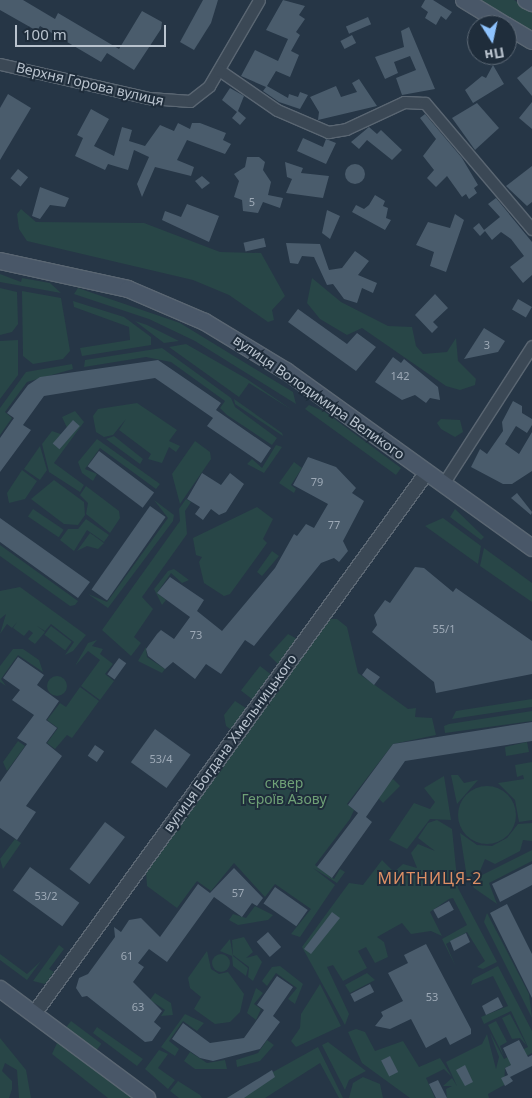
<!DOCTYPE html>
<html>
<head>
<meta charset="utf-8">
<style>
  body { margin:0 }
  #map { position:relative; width:532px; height:1098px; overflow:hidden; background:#263646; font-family:"Noto Sans",sans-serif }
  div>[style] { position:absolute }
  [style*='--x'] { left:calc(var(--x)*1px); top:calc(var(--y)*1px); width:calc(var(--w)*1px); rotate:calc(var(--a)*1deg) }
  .green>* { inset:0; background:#284647; transform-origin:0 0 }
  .round { border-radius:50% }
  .building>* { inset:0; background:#4a5c6c; transform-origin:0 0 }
  .roads { filter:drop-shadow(1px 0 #5a6672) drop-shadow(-1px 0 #5a6672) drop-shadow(0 1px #5a6672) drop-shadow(0 -1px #5a6672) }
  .minor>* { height:11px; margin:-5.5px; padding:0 5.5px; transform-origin:5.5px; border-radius:5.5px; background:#3b4855 }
  .tertiary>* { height:14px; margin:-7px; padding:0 7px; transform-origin:7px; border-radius:7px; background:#3b4855 }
  .secondary>* { height:16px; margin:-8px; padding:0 8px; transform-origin:8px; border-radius:8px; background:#495768 }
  span { translate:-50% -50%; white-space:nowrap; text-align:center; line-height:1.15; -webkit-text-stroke:4px #1f2d3b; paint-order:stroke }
  .number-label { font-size:11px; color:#9da9b6 }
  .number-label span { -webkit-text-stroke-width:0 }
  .street-label { font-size:14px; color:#b9c3ce }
  .park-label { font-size:14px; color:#6fa076 }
  .quarter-label { font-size:16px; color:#dd8f65; letter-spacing:1px }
  .north { position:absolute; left:467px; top:15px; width:50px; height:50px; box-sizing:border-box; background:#1f2d3b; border:1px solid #5d6976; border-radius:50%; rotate:170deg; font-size:14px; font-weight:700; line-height:20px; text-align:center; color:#b9c3ce }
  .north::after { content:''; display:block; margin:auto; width:18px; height:22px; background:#8ec3fe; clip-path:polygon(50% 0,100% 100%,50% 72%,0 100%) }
  .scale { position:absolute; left:15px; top:25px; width:151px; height:22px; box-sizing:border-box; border:2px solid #b9c3ce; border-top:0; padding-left:6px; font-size:15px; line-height:18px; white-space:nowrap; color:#b9c3ce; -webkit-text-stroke:4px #1f2d3b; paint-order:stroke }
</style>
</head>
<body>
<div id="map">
  <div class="green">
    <div style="clip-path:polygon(476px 0,514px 0,532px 11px,532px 34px)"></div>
    <div style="clip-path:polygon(21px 209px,36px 222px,144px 223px,220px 252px,261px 253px,285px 296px,272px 310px,274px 320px,268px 322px,229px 295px,193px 280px,27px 241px,19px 229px,17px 214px)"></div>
    <div style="clip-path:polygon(0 274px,21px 282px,22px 278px,50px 283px,61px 293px,0 282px)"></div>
    <div style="clip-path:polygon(312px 278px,341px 302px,388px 326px,412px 327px,416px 346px,423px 354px,447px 352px,456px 338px,458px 361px,476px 379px,475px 385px,460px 390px,446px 386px,362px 328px,347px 335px,320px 319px,307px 303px)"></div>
    <div style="clip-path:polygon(0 288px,17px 292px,18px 324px,12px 332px,0 335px)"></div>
    <div style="clip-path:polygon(78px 288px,180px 323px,293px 392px,296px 404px,195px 341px,149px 319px,74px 294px)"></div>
    <div style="clip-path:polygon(22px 291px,61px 298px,70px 351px,63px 359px,33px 364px,23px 356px)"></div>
    <div style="clip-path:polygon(73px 301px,124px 317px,151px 337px,151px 345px,82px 356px,80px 348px,130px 340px,129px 327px,74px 307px)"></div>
    <div style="clip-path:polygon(135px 321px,147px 325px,179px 341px,164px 343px)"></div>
    <div style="clip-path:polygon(18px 340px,18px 375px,0 399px,0 341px)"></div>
    <div style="clip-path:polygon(186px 344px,247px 379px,292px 410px,249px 383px,239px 397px,169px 347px)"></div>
    <div style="clip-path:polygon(162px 348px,231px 398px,235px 407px,277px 438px,272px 445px,227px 415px,220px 408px,225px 401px,171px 362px,146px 357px,84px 367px,85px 360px)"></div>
    <div style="clip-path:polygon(72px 364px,73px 369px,27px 382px,5px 412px,12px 418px,0 435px,0 408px,26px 372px)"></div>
    <div style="clip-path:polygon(234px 399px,282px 433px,283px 436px,235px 404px)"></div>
    <div style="clip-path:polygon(137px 403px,177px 430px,169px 441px,180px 446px,176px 452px,169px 447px,162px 463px,148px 459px,151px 454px,119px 430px,126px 419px,113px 435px,104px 437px,96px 432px,93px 416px,98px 409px)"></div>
    <div style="clip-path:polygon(309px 405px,325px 412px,401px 468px,396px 475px,305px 409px)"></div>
    <div style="clip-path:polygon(75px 411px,84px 422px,54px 463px,84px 485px,80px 492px,49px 472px,42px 444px,52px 431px,66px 436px,69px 432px,62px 417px)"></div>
    <div style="clip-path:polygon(441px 419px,460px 420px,463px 432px,455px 437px,441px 429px,437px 423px)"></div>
    <div style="clip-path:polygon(114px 436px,143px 459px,140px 464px,106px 439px)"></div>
    <div style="clip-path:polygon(97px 439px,160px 484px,156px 489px,100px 448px,85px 469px,97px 474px,93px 481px,82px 473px,78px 462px)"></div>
    <div style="clip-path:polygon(195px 441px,210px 452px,211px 459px,180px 504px,172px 474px)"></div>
    <div style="clip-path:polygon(276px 445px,282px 447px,264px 473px,247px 464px,252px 459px,262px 468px)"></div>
    <div style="clip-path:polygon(40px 446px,47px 470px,40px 480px,24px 469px)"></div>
    <div style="clip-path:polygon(294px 462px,302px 468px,291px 485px,296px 489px,294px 493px,279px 483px)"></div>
    <div style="clip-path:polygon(22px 470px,37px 481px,25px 499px,9px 503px,7px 493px)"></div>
    <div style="clip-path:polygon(54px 480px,84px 502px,85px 515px,78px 525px,64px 524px,31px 499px)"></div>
    <div style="clip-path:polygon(86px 486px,119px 511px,120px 518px,110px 533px,86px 514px,88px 503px,80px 495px)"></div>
    <div style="clip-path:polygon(186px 499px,191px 502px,185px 511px,187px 534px,142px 597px,153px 609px,134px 637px,141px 643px,131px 656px,102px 630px,180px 521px,179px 509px)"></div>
    <div style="clip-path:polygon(154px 500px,174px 515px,173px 521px,108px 608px,88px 594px,107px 602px,168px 518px)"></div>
    <div style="clip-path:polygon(257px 507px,273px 519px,263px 539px,267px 543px,230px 594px,224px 596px,204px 583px,199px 562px,202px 557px,196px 555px,193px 538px)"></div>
    <div style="left:33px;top:509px;width:37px;height:9px;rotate:34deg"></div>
    <div style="clip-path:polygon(455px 509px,484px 537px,481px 540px,450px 517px)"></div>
    <div style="clip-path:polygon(443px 518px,481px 546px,478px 564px,425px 526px)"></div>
    <div style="clip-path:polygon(86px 519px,109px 535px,104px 542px,87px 530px,74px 551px,60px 540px,68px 529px,78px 529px)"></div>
    <div style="clip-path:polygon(90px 533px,104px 543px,98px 549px,87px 546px,77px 551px)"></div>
    <div style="clip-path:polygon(0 545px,78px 601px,75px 605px,70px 606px,0 556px)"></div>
    <div style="clip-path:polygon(484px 548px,532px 583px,532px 602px,480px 566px)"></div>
    <div style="clip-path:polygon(272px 551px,279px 556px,262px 576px,257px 572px)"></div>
    <div style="clip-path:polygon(174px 569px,189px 580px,182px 583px,171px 573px,157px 593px,166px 600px,162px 605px,154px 589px,168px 571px)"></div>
    <div style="clip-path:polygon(20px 587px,86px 635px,73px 651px,65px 655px,74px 642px,51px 624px,45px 631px,37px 626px,45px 632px,35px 644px,28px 639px,33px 633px,29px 630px,24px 636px,13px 628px,17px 622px,12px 628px,7px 624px,0 634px,6px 614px,0 619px,0 591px)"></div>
    <div style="clip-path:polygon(328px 619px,337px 619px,347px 627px,358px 673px,408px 709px,416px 708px,415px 717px,432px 718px,436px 735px,393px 744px,347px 804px,354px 810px,350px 819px,315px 865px,334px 879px,340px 869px,345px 872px,337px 883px,313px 868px,335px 885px,300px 937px,291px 934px,311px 909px,275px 884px,265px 897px,234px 863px,211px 891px,197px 881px,177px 908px,147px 886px,146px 871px)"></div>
    <div style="left:51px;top:626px;width:26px;height:11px;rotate:37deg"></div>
    <div style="clip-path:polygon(288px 634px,299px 640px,280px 666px,269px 655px)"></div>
    <div style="clip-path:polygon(97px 640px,92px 646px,103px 649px,100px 654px,113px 664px,105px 674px,114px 681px,100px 700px,81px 686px,100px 660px,88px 651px,75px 666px,88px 643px)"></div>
    <div style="clip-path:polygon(146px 647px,147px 657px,165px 669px,162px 673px,138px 661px)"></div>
    <div style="clip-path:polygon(13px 649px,23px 649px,39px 660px,43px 672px,18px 655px,1px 679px,6px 686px,0 682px,0 666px)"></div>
    <div style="left:260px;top:666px;width:16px;height:31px;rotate:38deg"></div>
    <div class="round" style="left:47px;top:676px;width:20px;height:20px"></div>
    <div style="clip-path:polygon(80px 687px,99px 701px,72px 738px,67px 735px,55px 749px,47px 743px,58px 728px,47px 720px,60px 703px,66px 707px)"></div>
    <div style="clip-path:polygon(532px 699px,532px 707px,452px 719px,456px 711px)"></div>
    <div style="clip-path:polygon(235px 701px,249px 710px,234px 732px,226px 726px,224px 715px)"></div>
    <div style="clip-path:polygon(532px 711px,532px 721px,445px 733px,444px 726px,449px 724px)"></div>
    <div style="clip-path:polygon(18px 741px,25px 746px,7px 771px,3px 762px)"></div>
    <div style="clip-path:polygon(527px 742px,529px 752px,506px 756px,505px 747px)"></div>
    <div style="clip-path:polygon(532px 762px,532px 820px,519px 822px,515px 800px,498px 783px,524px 779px,523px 775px,517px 777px,515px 765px)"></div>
    <div style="clip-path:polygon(451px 775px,458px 775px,464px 783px,478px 780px,457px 804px)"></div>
    <div style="clip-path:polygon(444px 776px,451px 820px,430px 819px,407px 849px,389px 840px,414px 803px,430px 809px,435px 802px,424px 788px)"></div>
    <div style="left:393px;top:779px;width:10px;height:24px;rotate:45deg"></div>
    <div class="round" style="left:458px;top:786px;width:58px;height:58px"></div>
    <div style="clip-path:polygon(437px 820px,452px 829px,458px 888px,497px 962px,483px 969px,477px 967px,485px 961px,467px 932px,446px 944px,456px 967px,442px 939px,467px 925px,453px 898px,449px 899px,430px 912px,442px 936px,431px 931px,411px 934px,402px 923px,377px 937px,384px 942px,388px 957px,375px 963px,366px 947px,358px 951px,367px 968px,343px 981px,333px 965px,327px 967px,349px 1014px,345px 1025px,302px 947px,349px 883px,363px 885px,382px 860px,394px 872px,403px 864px,417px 868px,411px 853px,418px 844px,435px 851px,418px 838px,428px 823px)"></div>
    <div style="clip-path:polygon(532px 823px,532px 841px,523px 840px,520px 851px,495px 864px,485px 859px,480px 871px,467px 878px,460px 833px,477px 845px,492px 846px,507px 838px,518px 824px)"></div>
    <div style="clip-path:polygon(15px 839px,21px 843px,3px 869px,0 859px)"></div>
    <div style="clip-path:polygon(532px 850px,532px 861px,489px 883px,497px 904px,474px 888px,470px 881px)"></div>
    <div style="clip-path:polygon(255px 906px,273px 915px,268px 920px,238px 925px,229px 920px,233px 914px,246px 918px)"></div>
    <div style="clip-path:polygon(487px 913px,529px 994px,532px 1018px,484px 922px)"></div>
    <div style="clip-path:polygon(244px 937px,253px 952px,246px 958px,257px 955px,262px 962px,253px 981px,248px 977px,249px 967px,233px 955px,232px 940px)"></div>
    <div style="clip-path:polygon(230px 939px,233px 956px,248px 968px,246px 976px,233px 966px,232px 956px,220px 951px)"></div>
    <div style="clip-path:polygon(59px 945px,64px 949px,49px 969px,54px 972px,45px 984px,33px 981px)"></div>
    <div style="clip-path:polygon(207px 951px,211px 969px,219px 974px,228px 972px,244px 994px,240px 1012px,230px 1022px,215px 1024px,194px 1009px,201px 997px,190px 988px,188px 978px)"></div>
    <div class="round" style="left:212px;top:954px;width:18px;height:18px"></div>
    <div style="clip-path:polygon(0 954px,27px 974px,41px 961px,27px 980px,0 960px)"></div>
    <div style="clip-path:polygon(280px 966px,303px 984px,295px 1004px,288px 999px,297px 988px,276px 973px,267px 986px,262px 981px,272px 967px)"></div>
    <div style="clip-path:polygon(498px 966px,532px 1031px,532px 1053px,505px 1068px,504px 1085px,488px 1094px,489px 1098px,447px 1098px,446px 1089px,452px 1086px,443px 1086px,452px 1078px,457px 1086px,446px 1062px,482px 1044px,487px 1034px,496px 1069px,499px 1057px,490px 1033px,504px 1059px,528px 1047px,511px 1011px,484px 1024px,481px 1017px,508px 1006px,493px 976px,471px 985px,473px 979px)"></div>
    <div style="clip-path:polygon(367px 973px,375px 980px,350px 993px,345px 985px)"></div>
    <div style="clip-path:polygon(320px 984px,341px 1026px,296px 1047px,291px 1041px,300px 1028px,301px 1014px)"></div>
    <div style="clip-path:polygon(256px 988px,263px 993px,254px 1004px,261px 1009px,256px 1020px,247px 1013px)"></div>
    <div style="clip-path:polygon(155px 993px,171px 1003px,173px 1015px,161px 1016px,165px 1010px,150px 1000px)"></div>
    <div style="clip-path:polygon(185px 1014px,204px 1023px,197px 1031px,183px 1021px,169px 1041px,179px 1049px,175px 1056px,161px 1047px)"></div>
    <div style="clip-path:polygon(510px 1014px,527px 1046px,520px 1038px,512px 1039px,502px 1018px)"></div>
    <div style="left:71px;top:1021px;width:38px;height:9px;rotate:37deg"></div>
    <div style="clip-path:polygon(496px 1021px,507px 1042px,500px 1046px,504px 1057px,488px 1025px)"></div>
    <div style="clip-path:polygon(97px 1027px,143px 1059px,137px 1066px,93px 1033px)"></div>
    <div style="clip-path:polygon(356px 1029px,365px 1032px,375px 1051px,403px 1041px,419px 1067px,440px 1058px,452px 1077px,444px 1069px,426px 1078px,435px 1098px,410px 1098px,362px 1063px,348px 1032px)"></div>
    <div style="clip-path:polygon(0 1038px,26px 1070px,31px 1098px,19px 1098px,17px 1070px,5px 1063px,2px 1071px,12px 1081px,12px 1089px,9px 1098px,0 1098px)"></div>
    <div style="clip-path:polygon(267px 1040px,274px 1045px,260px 1061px,237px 1067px,236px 1060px,258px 1053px)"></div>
    <div style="clip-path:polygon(328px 1042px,366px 1071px,349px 1080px,345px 1090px,322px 1045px)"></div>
    <div style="clip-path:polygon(57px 1043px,75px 1054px,133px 1098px,108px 1098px,52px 1054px)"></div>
    <div style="clip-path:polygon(318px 1047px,343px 1098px,339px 1098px,320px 1063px,265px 1098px,226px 1098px)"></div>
    <div style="clip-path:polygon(159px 1050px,168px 1054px,158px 1068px,175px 1080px,168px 1089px,145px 1069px)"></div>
    <div style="clip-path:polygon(190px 1052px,207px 1063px,225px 1060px,227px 1069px,195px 1069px,184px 1061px)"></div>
    <div style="clip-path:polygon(363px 1077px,380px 1084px,383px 1098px,349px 1098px,353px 1083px)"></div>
    <div style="clip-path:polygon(178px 1081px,200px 1095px,202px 1098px,179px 1098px,170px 1091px)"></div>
  </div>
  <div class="building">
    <div style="clip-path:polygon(0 0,23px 0,55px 19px,58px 13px,119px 49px,142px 11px,162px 22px,161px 29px,134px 70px,107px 53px,101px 62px,40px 26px,37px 31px,0 10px)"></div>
    <div style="clip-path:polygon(203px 0,218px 0,211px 23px,194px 50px,180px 42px)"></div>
    <div style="clip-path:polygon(283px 0,305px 6px,299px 15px,305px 19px,296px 32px,300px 35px,291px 51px,299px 55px,290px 77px,276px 71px,267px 86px,288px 98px,289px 94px,298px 97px,300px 92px,308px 95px,300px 109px,279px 102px,263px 91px,266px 87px,241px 76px,255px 50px,278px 61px,288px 39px,266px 30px)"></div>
    <div style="clip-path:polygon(425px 0,433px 0,452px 12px,446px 20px,441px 16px,436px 25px,425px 18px,428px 12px,421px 7px)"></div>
    <div style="left:368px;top:17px;width:8px;height:24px;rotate:67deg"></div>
    <div style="clip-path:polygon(409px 27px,435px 89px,402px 95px,396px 78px,416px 70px,410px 56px,394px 62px,398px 73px,385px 79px,375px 57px,404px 47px,401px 31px)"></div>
    <div style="left:352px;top:35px;width:9px;height:13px;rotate:63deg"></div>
    <div style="clip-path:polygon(493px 65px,504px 84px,473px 103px,465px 90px,482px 76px,486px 78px)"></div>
    <div style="clip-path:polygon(532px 66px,532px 96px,517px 78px)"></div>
    <div style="clip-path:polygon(359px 79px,377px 106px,318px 120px,319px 112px,310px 97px,336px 86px,341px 97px,357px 92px,352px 83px)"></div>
    <div style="clip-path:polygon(230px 88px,244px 96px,238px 111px,246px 118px,240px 125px,232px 118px,237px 112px,222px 100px)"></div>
    <div style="clip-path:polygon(8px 94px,31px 108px,0 160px,0 108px)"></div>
    <div style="clip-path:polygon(532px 102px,532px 129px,519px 118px)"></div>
    <div style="clip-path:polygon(477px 103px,499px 128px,475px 150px,452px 118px)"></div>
    <div style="clip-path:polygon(91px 109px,109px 119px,94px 146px,114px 156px,122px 127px,132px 130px,129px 141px,145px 146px,160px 125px,174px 131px,178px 123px,190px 129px,192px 123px,200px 123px,226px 133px,223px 140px,231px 144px,225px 154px,187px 140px,177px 160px,194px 167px,191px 176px,155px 167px,142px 197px,137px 184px,149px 157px,134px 150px,128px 170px,108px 164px,105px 170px,75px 156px,83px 138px,77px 135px)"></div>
    <div style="clip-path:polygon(425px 114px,462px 158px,478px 185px,474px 188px,477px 193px,469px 199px,466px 194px,462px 197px,447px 176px,436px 187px,427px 178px,434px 170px,423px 156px,436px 139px,420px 118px)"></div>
    <div style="clip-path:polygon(369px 127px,377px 134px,381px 130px,402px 150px,392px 160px,367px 140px,359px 149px,351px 142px)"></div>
    <div style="clip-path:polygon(303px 138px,323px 147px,326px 139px,336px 143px,326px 164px,297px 151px)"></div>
    <div style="clip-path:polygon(247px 157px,259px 157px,265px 162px,263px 170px,271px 182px,268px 195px,283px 198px,280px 208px,263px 202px,258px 213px,243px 211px,242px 200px,234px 197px,239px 181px,234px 174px,245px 167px)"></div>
    <div style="clip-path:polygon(285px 162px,303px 168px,301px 173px,329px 176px,323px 198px,286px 193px,292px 179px,287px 177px)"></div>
    <div class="round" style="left:345px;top:164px;width:20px;height:20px"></div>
    <div style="clip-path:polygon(532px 166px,532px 202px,527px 206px,506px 186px)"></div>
    <div style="left:18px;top:169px;width:13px;height:12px;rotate:39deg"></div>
    <div style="clip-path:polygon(202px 176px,210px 183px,202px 189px,195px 181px)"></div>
    <div style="clip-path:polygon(40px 187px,69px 198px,65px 207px,50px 205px,40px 219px,32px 216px)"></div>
    <div style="clip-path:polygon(375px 195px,385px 201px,383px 206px,388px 208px,386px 218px,391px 220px,385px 230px,352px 212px,356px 205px,364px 209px,369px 205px)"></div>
    <div style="clip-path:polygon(496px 198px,532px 242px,532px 275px,523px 283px,510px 267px,524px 256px,511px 239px,501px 232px,492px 240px,485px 231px,480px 236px,473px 228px,479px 223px,484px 230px,500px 217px,488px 204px)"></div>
    <div style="clip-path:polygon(187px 204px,219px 216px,209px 242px,162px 220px,165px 211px,181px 217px)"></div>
    <div style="clip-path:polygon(327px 210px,340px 216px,330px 239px,322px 233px)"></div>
    <div style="clip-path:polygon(455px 214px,464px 220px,446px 272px,430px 266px,434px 252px,416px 245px,428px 222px,450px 228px)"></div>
    <div style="left:264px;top:238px;width:9px;height:21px;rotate:77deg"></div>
    <div style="clip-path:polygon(286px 243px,320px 244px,329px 270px,342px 268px,355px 251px,369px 261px,358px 275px,377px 283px,373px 293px,362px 288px,357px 303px,344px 299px,333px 284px,327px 285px,314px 257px,302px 256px,298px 264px,290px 263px)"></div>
    <div style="clip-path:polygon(435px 294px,448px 308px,433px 322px,438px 327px,432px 333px,415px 315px)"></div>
    <div style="left:518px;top:299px;width:16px;height:12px;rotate:30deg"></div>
    <div style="clip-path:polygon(298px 309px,347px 344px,357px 333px,376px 347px,356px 371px,288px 322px)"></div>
    <div style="clip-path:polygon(484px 328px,505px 341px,498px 352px,464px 359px)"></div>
    <div style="clip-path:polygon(393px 357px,401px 363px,404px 359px,438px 387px,440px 400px,430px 398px,426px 403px,415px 395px,402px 400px,375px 382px)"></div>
    <div style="clip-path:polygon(158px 360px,221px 403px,216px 410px,271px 448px,261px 463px,207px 426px,213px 418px,155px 378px,44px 396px,23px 425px,31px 430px,0 472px,0 438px,14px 418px,7px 413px,28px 385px,40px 377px)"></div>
    <div style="clip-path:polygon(513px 401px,522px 406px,522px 413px,532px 419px,532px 425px,527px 433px,516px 426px,505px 444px,519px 454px,532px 432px,532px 471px,512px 484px,503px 484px,471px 467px,480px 449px,487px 454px,503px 431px,502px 422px)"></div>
    <div style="left:73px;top:420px;width:9px;height:31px;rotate:41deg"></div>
    <div style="left:99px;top:451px;width:69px;height:19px;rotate:37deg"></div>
    <div style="clip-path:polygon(308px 457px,336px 467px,356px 488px,352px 493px,364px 501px,343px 541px,348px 551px,339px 562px,334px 558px,321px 563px,254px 646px,245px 640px,221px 674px,206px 664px,195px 679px,173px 662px,165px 669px,148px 656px,146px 649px,157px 634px,161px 630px,174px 639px,190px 617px,157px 593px,170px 577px,204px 600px,197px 611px,222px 631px,275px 568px,294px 534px,297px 536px,306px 524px,314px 528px,328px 504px,293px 485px)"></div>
    <div style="clip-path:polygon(202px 473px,221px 485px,230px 473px,244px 484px,226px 512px,219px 515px,211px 509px,203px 520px,195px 514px,200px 507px,187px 499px)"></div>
    <div style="clip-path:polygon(517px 493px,532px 512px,531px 515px,511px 498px)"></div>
    <div style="left:150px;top:506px;width:19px;height:102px;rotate:35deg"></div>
    <div style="clip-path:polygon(0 518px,90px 582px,78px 598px,0 542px)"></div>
    <div style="clip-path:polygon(415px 567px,424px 568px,453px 592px,456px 588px,532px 641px,532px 674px,436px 693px,434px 682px,372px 632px,377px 625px,374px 615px,385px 600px,390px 603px)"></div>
    <div style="clip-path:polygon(18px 657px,44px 675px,37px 685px,59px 701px,46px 720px,57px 728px,46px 743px,62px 756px,26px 806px,36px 812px,17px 840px,0 828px,0 782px,27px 744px,17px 738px,34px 715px,12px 700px,20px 690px,3px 678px)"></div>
    <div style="left:119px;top:658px;width:9px;height:20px;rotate:36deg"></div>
    <div style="clip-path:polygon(367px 668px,380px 677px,374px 685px,362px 675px)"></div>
    <div style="clip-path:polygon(532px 722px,532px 741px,405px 761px,366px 817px,372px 822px,332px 878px,317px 867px,358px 813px,348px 805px,393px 744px)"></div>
    <div style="left:155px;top:729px;width:44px;height:41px;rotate:36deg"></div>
    <div style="left:95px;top:745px;width:11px;height:13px;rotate:34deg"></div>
    <div style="left:105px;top:822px;width:25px;height:59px;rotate:37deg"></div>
    <div style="clip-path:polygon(532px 864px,532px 885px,500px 902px,492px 884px)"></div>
    <div style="left:30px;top:867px;width:61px;height:29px;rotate:36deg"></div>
    <div style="clip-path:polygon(234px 868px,263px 898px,257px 906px,252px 903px,242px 917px,214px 897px,167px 962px,149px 949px,138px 963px,144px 967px,133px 982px,162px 1011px,154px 1022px,161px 1028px,152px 1041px,145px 1042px,87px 996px,82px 997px,76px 988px,79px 978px,88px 974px,115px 937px,114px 927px,121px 932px,129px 920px,141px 918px,160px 937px,198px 884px,210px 893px)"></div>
    <div style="left:275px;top:887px;width:40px;height:20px;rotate:35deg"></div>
    <div style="left:449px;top:901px;width:10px;height:18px;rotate:61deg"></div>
    <div style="clip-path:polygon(507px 904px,532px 954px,532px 998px,490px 913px)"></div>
    <div style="clip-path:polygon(332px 912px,340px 918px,311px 954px,304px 949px)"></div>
    <div style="left:268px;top:932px;width:20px;height:15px;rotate:49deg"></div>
    <div style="clip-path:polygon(466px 933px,470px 942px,454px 951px,450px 941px)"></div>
    <div style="clip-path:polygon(426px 944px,471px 1029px,471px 1034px,450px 1045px,446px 1037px,426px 1048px,411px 1019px,390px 1029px,375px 1026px,383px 1016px,381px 1012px,403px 1001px,388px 973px,408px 963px,404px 955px)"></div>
    <div style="clip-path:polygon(277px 976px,293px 987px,273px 1016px,280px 1022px,260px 1049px,213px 1061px,200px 1058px,172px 1039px,183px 1023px,210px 1043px,244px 1038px,264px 1010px,257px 1005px)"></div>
    <div style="left:370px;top:984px;width:9px;height:22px;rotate:63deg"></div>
    <div style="clip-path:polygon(498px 997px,503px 1007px,486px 1015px,482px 1006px)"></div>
    <div style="clip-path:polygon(519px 1040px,528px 1057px,532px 1055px,532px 1066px,510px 1077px,513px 1081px,505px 1086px,501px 1078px,508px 1075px,505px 1068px,511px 1065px,503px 1048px)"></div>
    <div style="left:390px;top:1056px;width:18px;height:10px;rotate:63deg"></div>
    <div style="clip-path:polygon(465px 1065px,473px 1082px,465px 1086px,456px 1070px)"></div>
    <div style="clip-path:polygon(272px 1070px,275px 1077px,244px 1098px,227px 1098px)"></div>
    <div style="clip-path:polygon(438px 1080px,447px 1098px,436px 1098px,429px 1084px)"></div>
  </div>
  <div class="roads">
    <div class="minor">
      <div style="--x:0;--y:64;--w:153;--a:12.9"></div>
      <div style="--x:149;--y:98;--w:41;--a:4.2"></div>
      <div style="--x:190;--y:101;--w:24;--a:-38"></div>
      <div style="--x:209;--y:86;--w:99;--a:-59.8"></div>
      <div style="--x:219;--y:70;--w:70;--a:34.6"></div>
      <div style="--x:277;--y:110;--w:56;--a:23.3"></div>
      <div style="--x:328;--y:132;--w:18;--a:-9"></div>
      <div style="--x:346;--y:129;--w:64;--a:-25"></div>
      <div style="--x:404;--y:102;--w:21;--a:3"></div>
      <div style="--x:425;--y:103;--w:165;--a:49.7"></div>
      <div style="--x:443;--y:484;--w:164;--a:-57.2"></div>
    </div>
    <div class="tertiary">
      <div style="--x:34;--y:1014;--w:669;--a:-54.05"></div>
    </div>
    <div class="secondary">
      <div style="--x:464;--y:0;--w:48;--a:31.4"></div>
      <div style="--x:526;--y:0;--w:7;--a:27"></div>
      <div style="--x:507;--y:26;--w:29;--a:31"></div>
      <div style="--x:0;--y:261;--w:131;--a:12.3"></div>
      <div style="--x:128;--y:289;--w:84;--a:23.2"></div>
      <div style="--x:205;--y:322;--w:95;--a:31.2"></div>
      <div style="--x:286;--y:371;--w:303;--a:35.7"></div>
      <div style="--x:0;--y:989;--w:183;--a:36.6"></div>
    </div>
  </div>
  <div class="number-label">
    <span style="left:252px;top:202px">5</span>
    <span style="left:487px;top:345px">3</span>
    <span style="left:400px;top:376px">142</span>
    <span style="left:317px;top:482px">79</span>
    <span style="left:334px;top:525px">77</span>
    <span style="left:444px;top:629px">55/1</span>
    <span style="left:196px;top:635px">73</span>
    <span style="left:161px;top:759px">53/4</span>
    <span style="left:238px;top:893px">57</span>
    <span style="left:46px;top:896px">53/2</span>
    <span style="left:127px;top:956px">61</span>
    <span style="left:432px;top:997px">53</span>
    <span style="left:138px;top:1007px">63</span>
  </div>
  <div class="street-label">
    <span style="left:90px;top:84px;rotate:13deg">Верхня Горова вулиця</span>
    <span style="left:319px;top:397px;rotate:35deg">вулиця Володимира Великого</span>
    <span style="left:230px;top:743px;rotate:-54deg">вулиця Богдана Хмельницького</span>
  </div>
  <div class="park-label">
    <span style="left:284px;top:791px">сквер<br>Героїв Азову</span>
  </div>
  <div class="quarter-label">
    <span style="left:430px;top:878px">МИТНИЦЯ-2</span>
  </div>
  <div class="north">Пн</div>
  <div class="scale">100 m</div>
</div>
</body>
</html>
